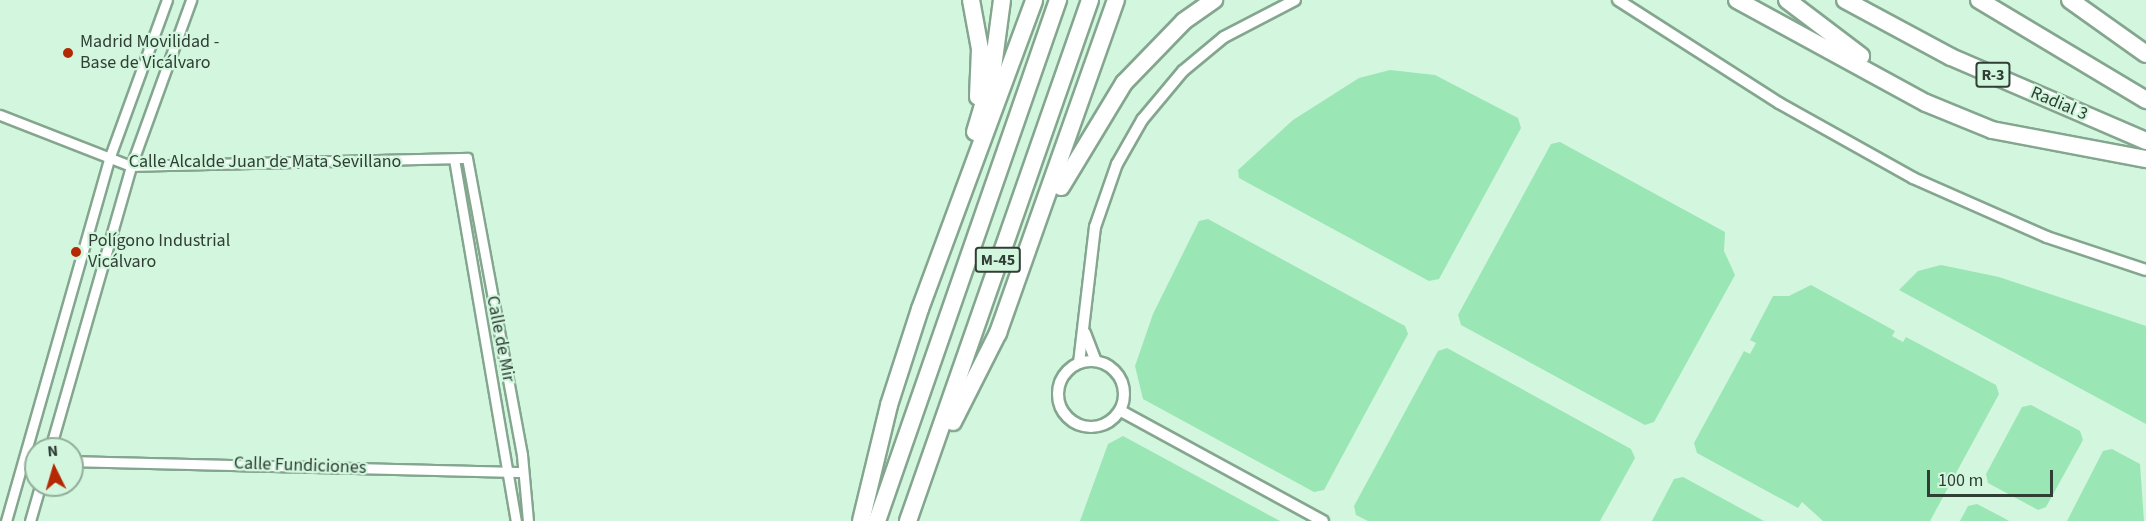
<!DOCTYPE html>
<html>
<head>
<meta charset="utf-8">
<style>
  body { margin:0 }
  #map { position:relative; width:2146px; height:521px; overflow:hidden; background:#d3f7de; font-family:"Source Sans 3",sans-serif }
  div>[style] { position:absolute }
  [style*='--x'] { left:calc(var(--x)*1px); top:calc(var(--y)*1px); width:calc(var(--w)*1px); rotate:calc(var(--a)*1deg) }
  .green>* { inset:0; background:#9ae6b5 }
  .roads { filter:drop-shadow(2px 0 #84a68f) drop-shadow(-2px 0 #84a68f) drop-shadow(0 2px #84a68f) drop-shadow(0 -2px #84a68f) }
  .minor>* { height:9px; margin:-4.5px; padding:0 4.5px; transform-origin:4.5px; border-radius:4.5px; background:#fff }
  .tertiary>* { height:10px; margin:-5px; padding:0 5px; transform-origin:5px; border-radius:5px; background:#fff }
  .tertiary>.ring { margin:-5px; padding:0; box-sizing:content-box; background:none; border:10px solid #fff; border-radius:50% }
  .motorway>* { height:16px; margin:-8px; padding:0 8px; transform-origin:8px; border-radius:8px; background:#fff }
  .dots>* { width:16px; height:16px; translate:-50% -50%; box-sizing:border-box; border:3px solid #d3f7de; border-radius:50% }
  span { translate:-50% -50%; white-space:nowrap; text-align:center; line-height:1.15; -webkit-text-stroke:4.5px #d3f7de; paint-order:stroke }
  .shield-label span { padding:2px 4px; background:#d3f7de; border:2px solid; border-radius:4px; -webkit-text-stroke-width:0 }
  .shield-label { font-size:16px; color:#303e35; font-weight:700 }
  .poi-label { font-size:18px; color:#303e35 }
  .left { translate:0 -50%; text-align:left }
  .street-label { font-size:18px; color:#303e35 }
  .north { position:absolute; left:24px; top:437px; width:60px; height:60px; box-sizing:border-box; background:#d3f7de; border:2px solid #92ad9a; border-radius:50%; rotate:355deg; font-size:16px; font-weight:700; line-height:24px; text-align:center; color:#303e35 }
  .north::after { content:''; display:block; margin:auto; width:21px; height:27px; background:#b42903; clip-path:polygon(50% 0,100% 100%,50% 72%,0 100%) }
  .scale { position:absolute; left:1927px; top:470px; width:126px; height:27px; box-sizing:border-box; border:3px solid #303e35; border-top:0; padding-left:8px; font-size:18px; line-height:21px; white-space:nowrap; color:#303e35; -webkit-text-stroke:4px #d3f7de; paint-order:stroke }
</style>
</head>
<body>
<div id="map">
  <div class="green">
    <div style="clip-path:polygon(1390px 70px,1435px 75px,1518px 118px,1521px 128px,1439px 279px,1429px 281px,1239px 178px,1238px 170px,1293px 120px,1359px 78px)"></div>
    <div style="clip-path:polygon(1560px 142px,1725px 232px,1724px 251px,1735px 275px,1654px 422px,1645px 425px,1461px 325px,1458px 315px,1551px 144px)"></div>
    <div style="clip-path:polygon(1208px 219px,1405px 326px,1408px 334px,1324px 490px,1314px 492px,1143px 399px,1135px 366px,1153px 314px,1199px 221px)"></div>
    <div style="clip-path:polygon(1941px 265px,1999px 277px,2146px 326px,2146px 424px,1899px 290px,1918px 271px)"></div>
    <div style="clip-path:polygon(1811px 285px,1895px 331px,1892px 336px,1903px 342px,1906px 337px,1996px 385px,1999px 394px,1930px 521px,1823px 521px,1802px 502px,1798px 508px,1697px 453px,1694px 443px,1744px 351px,1750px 354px,1756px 343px,1750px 340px,1773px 296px,1789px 296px)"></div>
    <div style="clip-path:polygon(1447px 348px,1631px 449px,1635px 458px,1600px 521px,1368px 521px,1356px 515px,1354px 506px,1438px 351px)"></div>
    <div style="clip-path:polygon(2031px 405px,2080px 431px,2083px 440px,2046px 507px,2038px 510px,1988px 483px,1986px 474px,2022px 407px)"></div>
    <div style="clip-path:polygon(1123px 436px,1280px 521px,1080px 521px,1108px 444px)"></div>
    <div style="clip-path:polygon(2112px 449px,2140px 464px,2144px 521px,2067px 521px,2103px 451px)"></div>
    <div style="clip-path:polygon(1683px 477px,1764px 521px,1652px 521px,1674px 479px)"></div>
    <div style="clip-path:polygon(1977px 504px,2002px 517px,2009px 521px,1960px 521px,1968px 506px)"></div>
  </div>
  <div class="roads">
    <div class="minor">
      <div style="--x:0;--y:115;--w:141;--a:21.3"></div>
      <div style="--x:131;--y:166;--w:336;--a:-1.4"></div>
      <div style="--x:467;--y:158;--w:302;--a:79.5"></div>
      <div style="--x:522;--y:455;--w:66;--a:84.8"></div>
      <div style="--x:454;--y:159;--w:367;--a:80.3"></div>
      <div style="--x:50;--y:449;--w:294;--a:-74"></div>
      <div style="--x:131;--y:166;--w:177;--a:-70.1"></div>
      <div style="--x:72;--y:461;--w:451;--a:1.4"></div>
      <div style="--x:6;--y:521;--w:376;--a:-74.1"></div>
      <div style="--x:109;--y:159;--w:169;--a:-70"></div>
      <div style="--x:30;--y:521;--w:37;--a:-74"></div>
    </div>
    <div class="tertiary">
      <div style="--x:1618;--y:0;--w:191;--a:32.6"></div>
      <div style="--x:1779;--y:103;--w:154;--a:29.2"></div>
      <div style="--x:1913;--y:178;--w:146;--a:23.8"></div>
      <div style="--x:2047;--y:237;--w:104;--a:18.4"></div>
      <div style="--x:1085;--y:333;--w:30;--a:69"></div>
      <div class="ring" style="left:1058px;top:361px;width:56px;height:56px"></div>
      <div style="--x:1079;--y:363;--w:137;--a:-83.3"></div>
      <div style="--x:1095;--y:227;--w:67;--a:-70.8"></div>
      <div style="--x:1117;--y:164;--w:51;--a:-60.4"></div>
      <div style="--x:1142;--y:120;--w:64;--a:-50.1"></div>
      <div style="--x:1183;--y:71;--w:53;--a:-39.7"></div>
      <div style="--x:1224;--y:37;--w:80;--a:-27.5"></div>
      <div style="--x:1121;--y:411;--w:230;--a:28.6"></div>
    </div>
    <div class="motorway">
      <div style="--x:971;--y:0;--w:50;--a:79.6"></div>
      <div style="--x:980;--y:49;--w:48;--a:92.4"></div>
      <div style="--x:1737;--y:0;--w:215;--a:28.6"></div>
      <div style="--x:1926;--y:103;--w:71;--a:22.2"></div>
      <div style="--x:1992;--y:130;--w:157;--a:10.7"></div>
      <div style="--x:1787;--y:0;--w:93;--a:37.1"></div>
      <div style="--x:1845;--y:0;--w:120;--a:28.3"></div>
      <div style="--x:1951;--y:57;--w:212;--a:23.3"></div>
      <div style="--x:1979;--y:0;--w:195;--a:30.9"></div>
      <div style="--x:2070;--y:0;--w:93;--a:35.4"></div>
      <div style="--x:975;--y:132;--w:59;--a:-73.4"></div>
      <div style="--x:992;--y:75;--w:76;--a:-82.4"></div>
      <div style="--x:1061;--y:187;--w:122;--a:-58.8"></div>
      <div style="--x:1124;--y:83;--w:86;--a:-45.9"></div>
      <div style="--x:1184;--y:21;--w:37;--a:-35"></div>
      <div style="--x:953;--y:422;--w:100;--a:-63.2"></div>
      <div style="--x:998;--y:333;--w:353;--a:-70.5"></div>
      <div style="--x:861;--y:521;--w:119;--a:-76.4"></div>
      <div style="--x:889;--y:405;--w:101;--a:-72.1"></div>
      <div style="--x:920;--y:309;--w:329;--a:-69.7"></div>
      <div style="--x:877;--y:521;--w:552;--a:-70.84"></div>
      <div style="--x:908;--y:521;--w:552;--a:-70.74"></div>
    </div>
  </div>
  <div class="dots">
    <div style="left:68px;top:53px;background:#b42903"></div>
    <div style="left:76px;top:252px;background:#b42903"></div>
  </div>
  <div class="shield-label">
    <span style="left:1993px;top:75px">R-3</span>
    <span style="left:998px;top:260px">M-45</span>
  </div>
  <div class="poi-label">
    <span class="left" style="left:80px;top:53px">Madrid Movilidad -<br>Base de Vicálvaro</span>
    <span class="left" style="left:88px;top:252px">Polígono Industrial<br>Vicálvaro</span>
  </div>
  <div class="street-label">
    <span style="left:2059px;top:104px;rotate:23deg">Radial 3</span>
    <span style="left:265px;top:162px">Calle Alcalde Juan de Mata Sevillano</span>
    <span style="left:500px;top:339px;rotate:79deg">Calle de Mir</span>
    <span style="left:300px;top:466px;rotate:2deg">Calle Fundiciones</span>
  </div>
  <div class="north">N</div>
  <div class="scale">100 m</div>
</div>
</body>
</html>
